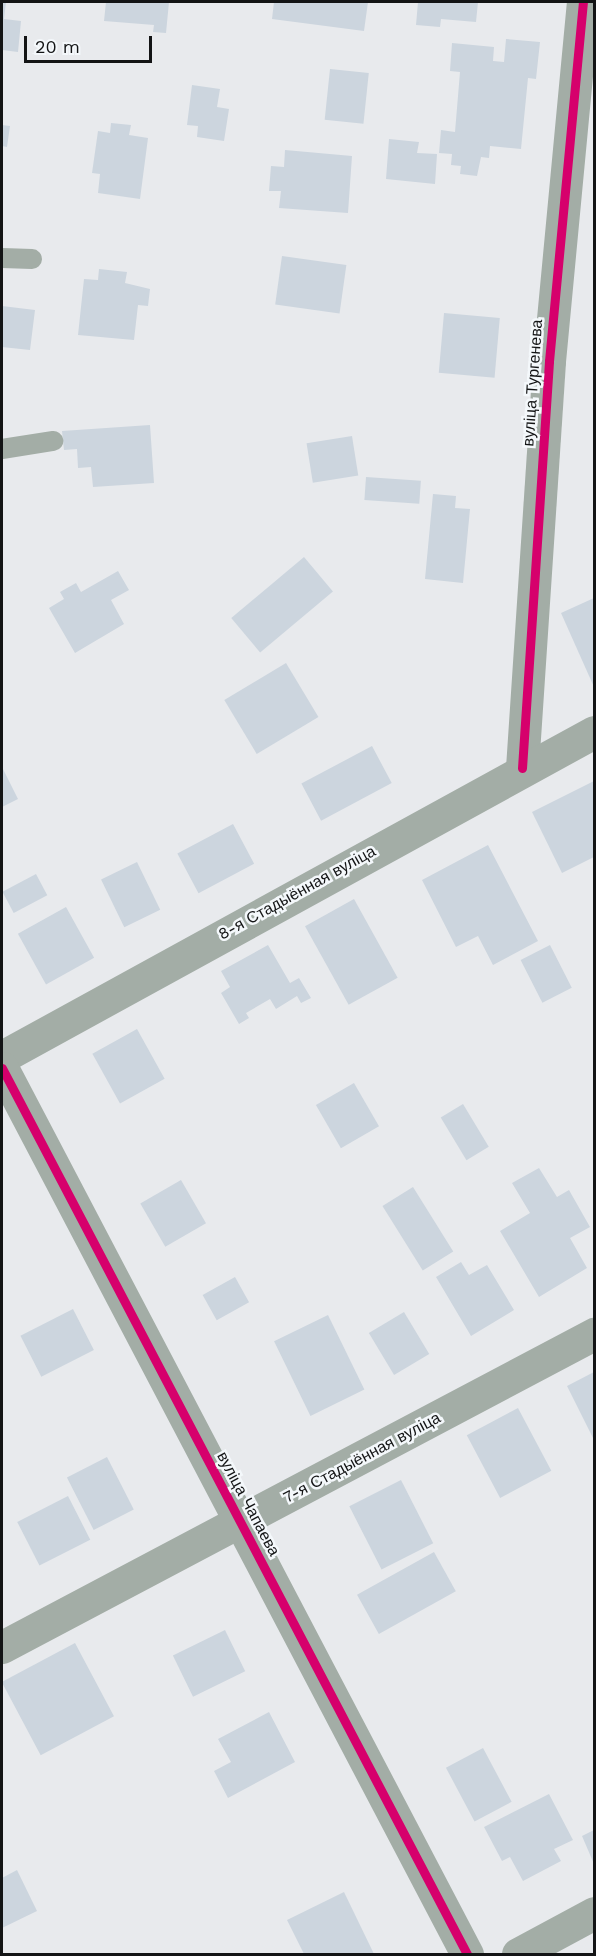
<!DOCTYPE html>
<html>
<head>
<meta charset="utf-8">
<style>
  body { margin:0 }
  #map { position:relative; width:596px; height:1956px; overflow:hidden; background:#e8eaed; font-family:"Work Sans",sans-serif }
  div>[style] { position:absolute }
  [style*='--x'] { left:calc(var(--x)*1px); top:calc(var(--y)*1px); width:calc(var(--w)*1px); rotate:calc(var(--a)*1deg) }
  .building>* { inset:0; background:#ccd5de; transform-origin:0 0 }
  .lane>* { height:20px; margin:-10px; padding:0 10px; transform-origin:10px; border-radius:10px; background:#a3ada6 }
  .street>* { height:33px; margin:-16.5px; padding:0 16.5px; transform-origin:16.5px; border-radius:16.5px; background:#a3ada6 }
  .cycleway>* { height:9px; margin:-4.5px; padding:0 4.5px; transform-origin:4.5px; border-radius:4.5px; background:#d6006c }
  span { translate:-50% -50%; white-space:nowrap; text-align:center; line-height:1.15; -webkit-text-stroke:5px #f4f8fb; paint-order:stroke }
  .street-label { font-size:16px; color:#131415 }
  .frame { position:absolute; inset:0; border:3px solid #131415; pointer-events:none }
  .scale { position:absolute; left:24px; top:36px; width:128px; height:27px; box-sizing:border-box; border:3px solid #131415; border-top:0; padding-left:8px; font-size:18px; line-height:21px; white-space:nowrap; color:#131415; -webkit-text-stroke:4px #f4f8fb; paint-order:stroke }
</style>
</head>
<body>
<div id="map">
  <div class="building">
    <div style="clip-path:polygon(2px 2px,6px 2px,4px 19px,21px 21px,18px 52px,2px 50px)"></div>
    <div style="clip-path:polygon(106px 2px,169px 2px,166px 33px,153px 32px,154px 25px,104px 21px)"></div>
    <div style="clip-path:polygon(274px 2px,368px 2px,364px 31px,272px 19px)"></div>
    <div style="clip-path:polygon(418px 2px,478px 2px,476px 22px,441px 19px,440px 27px,416px 25px)"></div>
    <div style="clip-path:polygon(506px 39px,540px 42px,536px 79px,528px 78px,521px 149px,490px 146px,489px 158px,481px 157px,477px 176px,460px 174px,461px 166px,451px 165px,452px 154px,439px 153px,441px 130px,455px 132px,460px 72px,450px 71px,452px 43px,494px 47px,493px 61px,504px 62px)"></div>
    <div style="left:330px;top:69px;width:39px;height:51px;rotate:6deg"></div>
    <div style="clip-path:polygon(192px 85px,220px 89px,217px 107px,229px 109px,224px 141px,197px 137px,198px 126px,187px 125px)"></div>
    <div style="clip-path:polygon(111px 123px,131px 125px,129px 135px,148px 138px,140px 199px,98px 193px,100px 174px,92px 173px,98px 131px,110px 133px)"></div>
    <div style="clip-path:polygon(2px 125px,10px 126px,7px 147px,2px 146px)"></div>
    <div style="clip-path:polygon(389px 139px,419px 142px,417px 153px,437px 154px,435px 184px,386px 179px)"></div>
    <div style="clip-path:polygon(285px 150px,352px 156px,348px 213px,279px 208px,281px 191px,269px 191px,271px 166px,284px 167px)"></div>
    <div style="left:282px;top:256px;width:65px;height:49px;rotate:8deg"></div>
    <div style="clip-path:polygon(99px 269px,127px 272px,125px 283px,150px 289px,148px 306px,138px 305px,134px 340px,78px 335px,84px 279px,98px 280px)"></div>
    <div style="clip-path:polygon(2px 306px,35px 310px,30px 350px,2px 347px)"></div>
    <div style="left:444px;top:313px;width:56px;height:60px;rotate:5deg"></div>
    <div style="clip-path:polygon(150px 425px,154px 483px,93px 487px,91px 467px,78px 468px,77px 449px,64px 450px,62px 431px)"></div>
    <div style="left:352px;top:436px;width:40px;height:46px;rotate:81deg"></div>
    <div style="left:366px;top:477px;width:55px;height:23px;rotate:4deg"></div>
    <div style="clip-path:polygon(433px 494px,456px 496px,455px 508px,470px 509px,463px 583px,425px 579px)"></div>
    <div style="left:304px;top:557px;width:45px;height:95px;rotate:50deg"></div>
    <div style="clip-path:polygon(118px 571px,129px 590px,111px 600px,124px 624px,75px 653px,49px 608px,64px 599px,60px 592px,76px 583px,81px 592px)"></div>
    <div style="clip-path:polygon(594px 598px,594px 687px,561px 613px)"></div>
    <div style="left:286px;top:663px;width:63px;height:72px;rotate:59deg"></div>
    <div style="left:372px;top:746px;width:42px;height:80px;rotate:62deg"></div>
    <div style="clip-path:polygon(2px 767px,18px 799px,2px 807px)"></div>
    <div style="clip-path:polygon(594px 781px,594px 857px,562px 873px,532px 812px)"></div>
    <div style="left:233px;top:824px;width:45px;height:63px;rotate:62deg"></div>
    <div style="clip-path:polygon(488px 845px,538px 941px,493px 965px,478px 936px,456px 947px,422px 880px)"></div>
    <div style="left:137px;top:862px;width:53px;height:40px;rotate:64deg"></div>
    <div style="left:36px;top:874px;width:24px;height:38px;rotate:62deg"></div>
    <div style="left:354px;top:899px;width:90px;height:56px;rotate:61deg"></div>
    <div style="left:66px;top:907px;width:58px;height:55px;rotate:61deg"></div>
    <div style="clip-path:polygon(268px 945px,290px 983px,299px 978px,311px 998px,301px 1003px,297px 996px,276px 1009px,270px 999px,246px 1013px,249px 1018px,239px 1024px,221px 993px,230px 987px,221px 971px)"></div>
    <div style="left:550px;top:945px;width:48px;height:33px;rotate:63deg"></div>
    <div style="left:137px;top:1029px;width:57px;height:51px;rotate:61deg"></div>
    <div style="left:354px;top:1083px;width:50px;height:44px;rotate:60deg"></div>
    <div style="left:463px;top:1104px;width:50px;height:26px;rotate:59deg"></div>
    <div style="clip-path:polygon(539px 1168px,557px 1197px,569px 1190px,590px 1227px,570px 1238px,587px 1268px,539px 1297px,500px 1231px,530px 1213px,512px 1183px)"></div>
    <div style="left:181px;top:1180px;width:50px;height:47px;rotate:60deg"></div>
    <div style="left:413px;top:1187px;width:76px;height:36px;rotate:58deg"></div>
    <div style="clip-path:polygon(461px 1262px,469px 1275px,487px 1265px,514px 1310px,471px 1336px,436px 1277px)"></div>
    <div style="left:235px;top:1277px;width:29px;height:37px;rotate:61deg"></div>
    <div style="left:73px;top:1309px;width:46px;height:59px;rotate:63deg"></div>
    <div style="left:404px;top:1312px;width:49px;height:41px;rotate:59deg"></div>
    <div style="left:328px;top:1315px;width:83px;height:60px;rotate:64deg"></div>
    <div style="clip-path:polygon(594px 1372px,594px 1440px,567px 1386px)"></div>
    <div style="left:518px;top:1408px;width:71px;height:58px;rotate:62deg"></div>
    <div style="left:107px;top:1457px;width:59px;height:45px;rotate:63deg"></div>
    <div style="left:401px;top:1480px;width:71px;height:58px;rotate:63deg"></div>
    <div style="left:68px;top:1496px;width:49px;height:57px;rotate:63deg"></div>
    <div style="left:434px;top:1552px;width:45px;height:88px;rotate:61deg"></div>
    <div style="left:225px;top:1630px;width:46px;height:58px;rotate:64deg"></div>
    <div style="left:75px;top:1643px;width:83px;height:83px;rotate:62deg"></div>
    <div style="clip-path:polygon(269px 1712px,295px 1762px,228px 1798px,214px 1771px,231px 1762px,218px 1739px)"></div>
    <div style="left:483px;top:1748px;width:61px;height:42px;rotate:62deg"></div>
    <div style="clip-path:polygon(549px 1794px,573px 1840px,554px 1849px,561px 1861px,523px 1881px,510px 1857px,502px 1861px,484px 1827px)"></div>
    <div style="clip-path:polygon(594px 1830px,594px 1864px,582px 1836px)"></div>
    <div style="clip-path:polygon(17px 1870px,37px 1911px,2px 1928px,2px 1878px)"></div>
    <div style="clip-path:polygon(344px 1892px,374px 1954px,304px 1954px,287px 1920px)"></div>
  </div>
  <div class="lane">
    <div style="--x:2;--y:258;--w:30;--a:2"></div>
    <div style="--x:2;--y:449;--w:52;--a:-8.9"></div>
  </div>
  <div class="street">
    <div style="--x:522;--y:768;--w:408;--a:-86.2"></div>
    <div style="--x:549;--y:361;--w:361;--a:-84.6"></div>
    <div style="--x:2;--y:1057;--w:675;--a:-28.77"></div>
    <div style="--x:2;--y:1068;--w:1001;--a:62.31"></div>
    <div style="--x:2;--y:1647;--w:670;--a:-27.87"></div>
    <div style="--x:518;--y:1954;--w:86;--a:-28.3"></div>
  </div>
  <div class="cycleway">
    <div style="--x:522;--y:768;--w:408;--a:-86.2"></div>
    <div style="--x:549;--y:361;--w:361;--a:-84.6"></div>
    <div style="--x:2;--y:1068;--w:1001;--a:62.31"></div>
  </div>
  <div class="street-label">
    <span style="left:533px;top:383px;rotate:-86deg">вуліца Тургенева</span>
    <span style="left:297px;top:893px;rotate:-29deg">8-я Стадыённая вуліца</span>
    <span style="left:362px;top:1458px;rotate:-28deg">7-я Стадыённая вуліца</span>
    <span style="left:248px;top:1504px;rotate:62deg">вуліца Чапаева</span>
  </div>
  <div class="frame"></div>
  <div class="scale">20 m</div>
</div>
</body>
</html>
